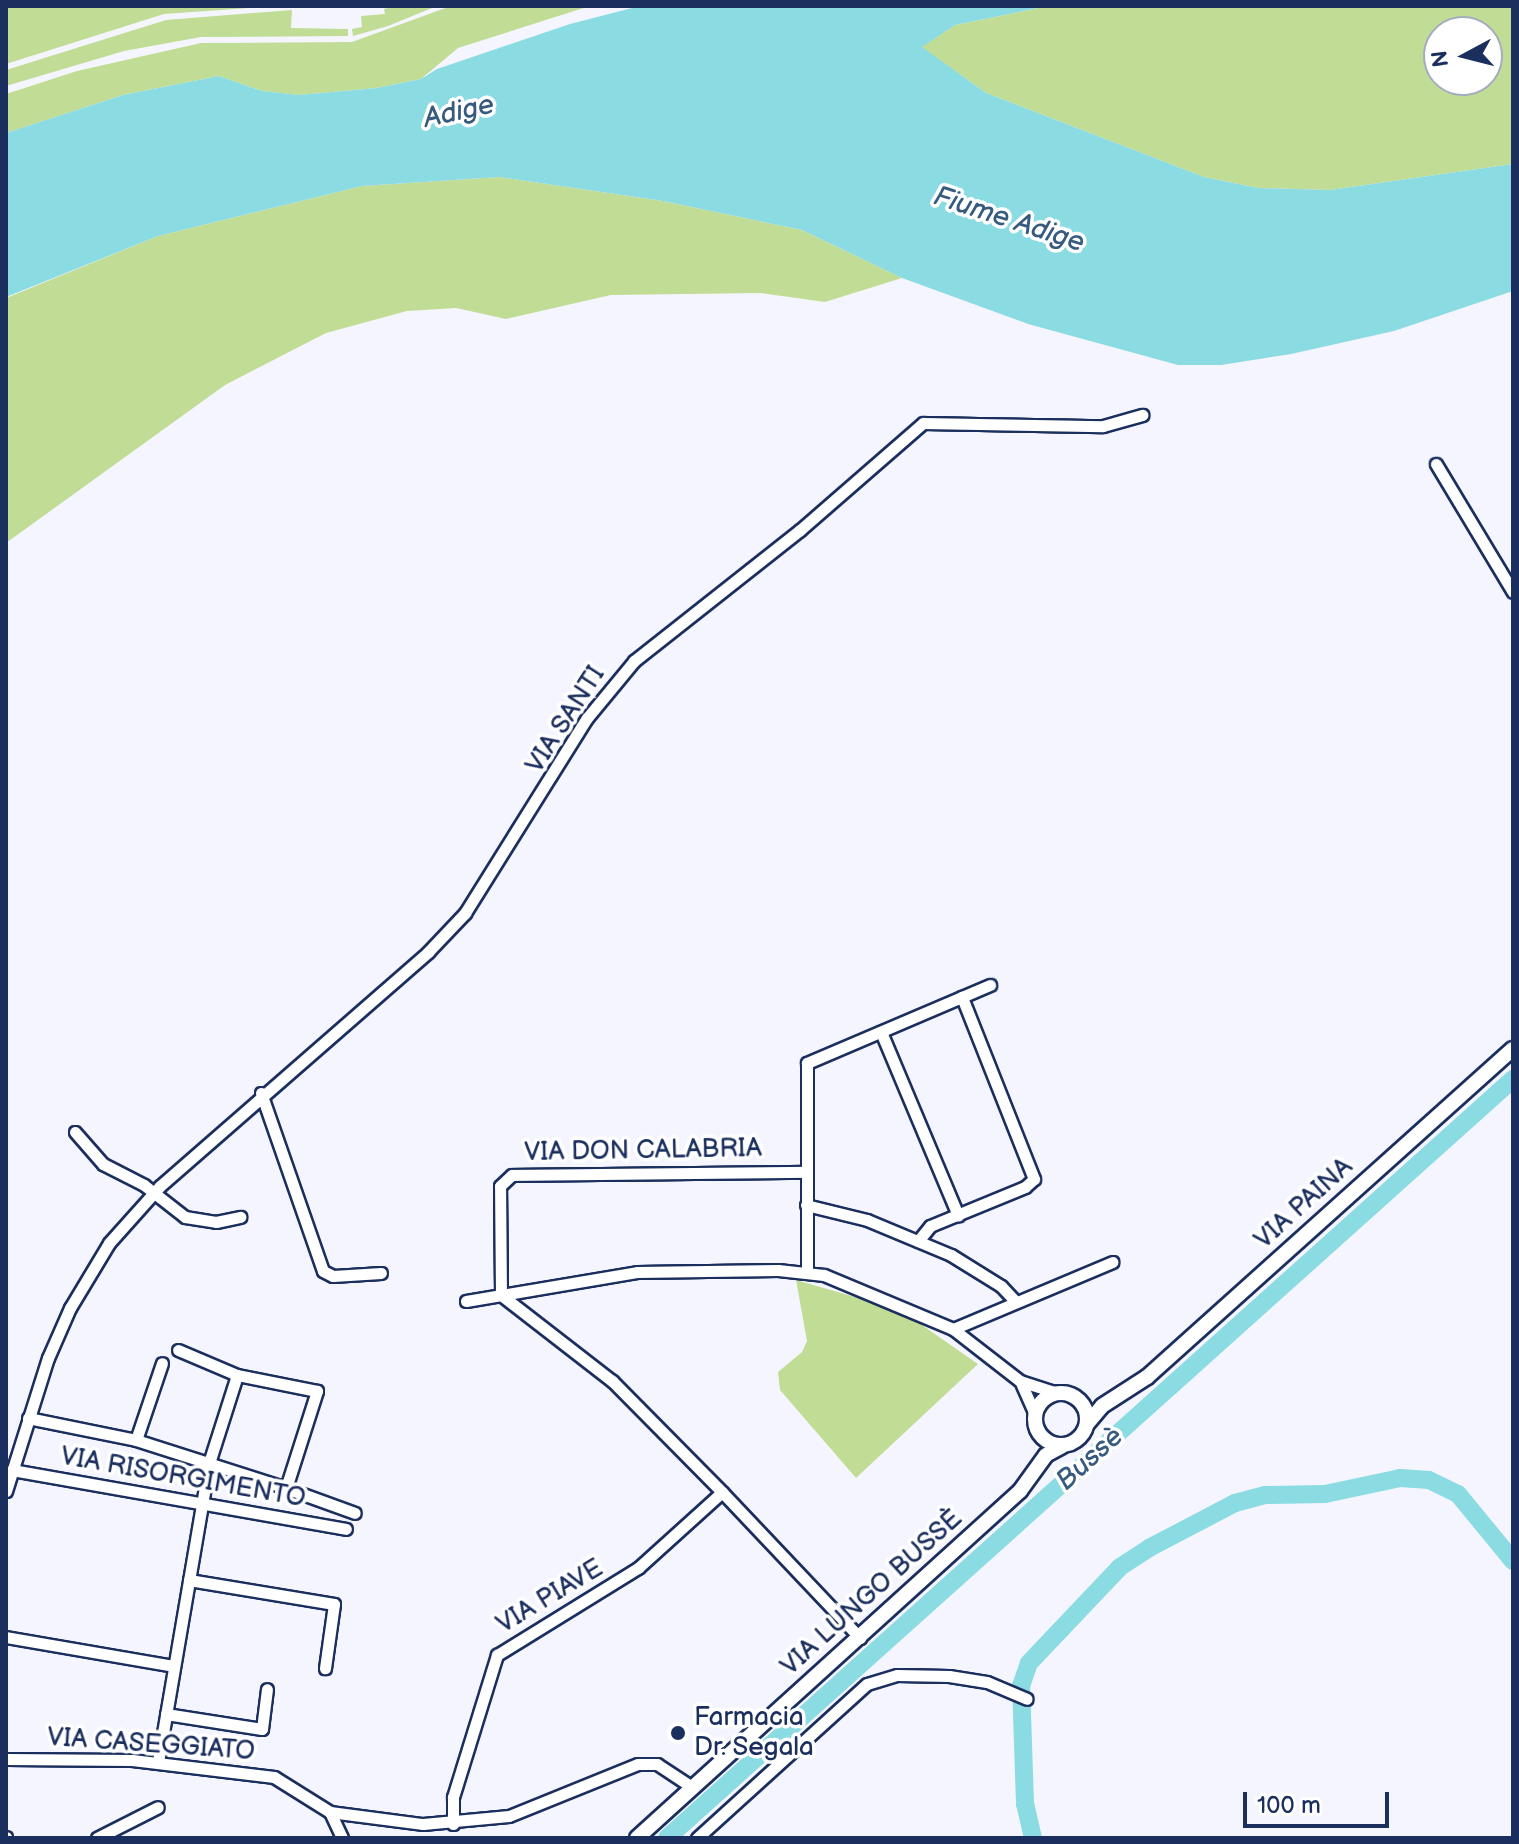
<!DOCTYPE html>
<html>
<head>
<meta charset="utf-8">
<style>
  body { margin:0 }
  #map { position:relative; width:1519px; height:1844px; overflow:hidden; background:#f5f5ff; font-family:"Balsamiq Sans",sans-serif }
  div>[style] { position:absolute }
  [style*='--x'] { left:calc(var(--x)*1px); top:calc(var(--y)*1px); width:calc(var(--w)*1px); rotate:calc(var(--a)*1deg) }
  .green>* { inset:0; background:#c1dd95 }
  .water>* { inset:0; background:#8adbe2 }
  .river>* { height:18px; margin:-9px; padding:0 9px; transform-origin:9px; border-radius:9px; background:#8adbe2 }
  .roads { filter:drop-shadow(2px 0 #1b2f5e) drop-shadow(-2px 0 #1b2f5e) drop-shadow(0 2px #1b2f5e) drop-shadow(0 -2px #1b2f5e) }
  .minor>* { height:11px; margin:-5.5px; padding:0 5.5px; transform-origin:5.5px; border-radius:5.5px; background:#fff }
  .major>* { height:14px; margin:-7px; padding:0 7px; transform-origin:7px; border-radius:7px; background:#fff }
  .major>.ring { margin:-7px; padding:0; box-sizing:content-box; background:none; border:14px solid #fff; border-radius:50% }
  .dots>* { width:22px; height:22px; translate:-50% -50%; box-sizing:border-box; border:4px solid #fff; border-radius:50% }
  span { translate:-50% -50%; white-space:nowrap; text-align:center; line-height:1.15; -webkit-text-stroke:7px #fff; paint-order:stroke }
  .street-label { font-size:26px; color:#1b2f5e }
  .poi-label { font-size:26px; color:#1b2f5e }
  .left { translate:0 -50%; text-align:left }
  .water-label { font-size:28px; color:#375a7f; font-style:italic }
  .frame { position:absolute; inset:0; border:8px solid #1b2f5e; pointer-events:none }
  .north { position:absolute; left:1423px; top:16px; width:80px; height:80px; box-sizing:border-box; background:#fff; border:2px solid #a4acbf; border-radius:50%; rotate:263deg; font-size:22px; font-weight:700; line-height:32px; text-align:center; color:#1b2f5e }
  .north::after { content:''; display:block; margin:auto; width:28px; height:36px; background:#1b2f5e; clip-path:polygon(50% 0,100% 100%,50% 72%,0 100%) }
  .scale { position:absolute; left:1243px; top:1792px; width:146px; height:36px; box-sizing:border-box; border:4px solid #1b2f5e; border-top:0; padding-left:10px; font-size:24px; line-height:28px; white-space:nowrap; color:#1b2f5e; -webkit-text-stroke:6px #fff; paint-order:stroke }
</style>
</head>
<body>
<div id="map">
  <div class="green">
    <div style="clip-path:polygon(6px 6px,276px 6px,164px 14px,6px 64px)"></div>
    <div style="clip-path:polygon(437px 6px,388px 26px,353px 36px,352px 29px,362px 27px,361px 16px,385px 14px,384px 9px,397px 6px)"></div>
    <div style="clip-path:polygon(451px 6px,590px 6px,458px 48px,421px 79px,377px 88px,299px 95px,262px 91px,219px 76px,123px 95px,6px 133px,6px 94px,77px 71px,201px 43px,352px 42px)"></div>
    <div style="clip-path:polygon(evenodd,1048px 6px,1513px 6px,1513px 164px,1330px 190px,1258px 188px,1204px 177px,986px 93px,921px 47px,955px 25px,1048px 6px,1439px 32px,1487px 32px,1487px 80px,1439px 80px,1439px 32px)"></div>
    <div style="clip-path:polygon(292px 10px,291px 28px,348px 29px,348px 36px,201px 37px,124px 51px,6px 86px,6px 70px,166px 20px)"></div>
    <div style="clip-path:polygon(499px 177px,663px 201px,802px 230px,902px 278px,825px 302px,760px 293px,611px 295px,506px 319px,456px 308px,407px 311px,326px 333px,225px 385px,6px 543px,6px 298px,158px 236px,362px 186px)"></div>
    <div style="clip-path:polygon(796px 1280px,876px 1303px,919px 1323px,978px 1364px,856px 1478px,780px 1390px,778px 1372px,802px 1352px,807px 1341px)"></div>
  </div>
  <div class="water">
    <div style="clip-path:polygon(640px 6px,1048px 6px,955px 25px,922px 47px,986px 93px,1204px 177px,1258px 188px,1330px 190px,1513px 164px,1513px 291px,1394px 331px,1291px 354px,1221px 365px,1178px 365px,1028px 324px,902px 278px,802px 230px,663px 201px,499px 177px,362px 186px,158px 236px,6px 297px,6px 133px,123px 95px,219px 76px,262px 91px,299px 95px,377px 88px,421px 79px,437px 69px,570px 24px)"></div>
  </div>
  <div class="river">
    <div style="--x:667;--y:1838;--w:1137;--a:-41.9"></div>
    <div style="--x:1033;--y:1838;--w:35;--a:-103"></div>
    <div style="--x:1025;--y:1804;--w:118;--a:-91.9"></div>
    <div style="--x:1021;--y:1686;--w:24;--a:-71"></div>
    <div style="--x:1029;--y:1663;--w:132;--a:-46.5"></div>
    <div style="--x:1120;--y:1567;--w:35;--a:-33"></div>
    <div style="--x:1149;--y:1548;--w:97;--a:-27.6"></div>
    <div style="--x:1235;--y:1503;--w:31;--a:-15"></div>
    <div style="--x:1265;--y:1495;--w:60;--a:-1"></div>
    <div style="--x:1325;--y:1494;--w:77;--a:-12"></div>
    <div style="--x:1400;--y:1478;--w:29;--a:4"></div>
    <div style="--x:1429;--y:1480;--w:32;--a:26"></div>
    <div style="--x:1458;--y:1494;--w:87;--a:50.6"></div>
  </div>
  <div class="roads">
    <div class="minor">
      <div style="--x:1436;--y:464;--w:149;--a:59"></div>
      <div style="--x:881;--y:1032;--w:199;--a:67.2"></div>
      <div style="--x:261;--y:1093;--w:188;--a:70.8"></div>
      <div style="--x:323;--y:1271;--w:11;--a:27"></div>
      <div style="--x:333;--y:1276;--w:48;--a:-3.6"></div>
      <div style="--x:75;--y:1132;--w:43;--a:48.8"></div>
      <div style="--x:103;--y:1164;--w:46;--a:27.1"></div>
      <div style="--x:144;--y:1185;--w:52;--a:38"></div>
      <div style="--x:185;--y:1217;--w:31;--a:9"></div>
      <div style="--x:216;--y:1222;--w:25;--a:-12"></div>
      <div style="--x:806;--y:1205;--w:63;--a:13.8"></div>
      <div style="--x:867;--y:1220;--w:91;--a:22.6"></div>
      <div style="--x:951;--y:1255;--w:59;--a:31.8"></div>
      <div style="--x:1001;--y:1286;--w:22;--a:47"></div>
      <div style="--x:918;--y:1241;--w:19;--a:-51"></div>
      <div style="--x:930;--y:1226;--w:103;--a:-22.3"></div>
      <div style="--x:1025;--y:1187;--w:12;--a:-42"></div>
      <div style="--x:1034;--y:1179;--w:196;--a:-111.6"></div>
      <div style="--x:807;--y:1273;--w:210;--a:-90"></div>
      <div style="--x:807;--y:1063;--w:199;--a:-23.1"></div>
      <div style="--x:466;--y:1301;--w:173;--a:-9.6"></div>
      <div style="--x:637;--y:1272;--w:141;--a:-0.8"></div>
      <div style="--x:778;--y:1270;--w:46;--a:6.2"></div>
      <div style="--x:824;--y:1275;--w:140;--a:22.7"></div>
      <div style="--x:953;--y:1329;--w:85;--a:37.8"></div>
      <div style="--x:1020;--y:1381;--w:39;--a:18"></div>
      <div style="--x:953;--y:1329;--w:173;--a:-22.8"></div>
      <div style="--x:1022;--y:1385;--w:32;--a:66"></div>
      <div style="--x:28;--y:1418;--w:110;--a:11.5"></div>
      <div style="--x:136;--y:1440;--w:157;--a:17.7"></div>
      <div style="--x:286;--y:1488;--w:102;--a:-72.3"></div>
      <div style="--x:317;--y:1391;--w:82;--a:-168.7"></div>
      <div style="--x:237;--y:1375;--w:64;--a:-157"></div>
      <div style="--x:136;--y:1440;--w:81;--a:-71.3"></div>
      <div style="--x:12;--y:1470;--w:339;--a:10"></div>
      <div style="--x:286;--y:1488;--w:73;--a:19.9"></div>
      <div style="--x:6;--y:1491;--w:139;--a:-72.5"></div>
      <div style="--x:48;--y:1358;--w:55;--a:-66.3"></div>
      <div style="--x:70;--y:1308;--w:76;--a:-59"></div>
      <div style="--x:109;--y:1243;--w:76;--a:-48.2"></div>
      <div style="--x:160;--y:1186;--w:356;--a:-41.1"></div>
      <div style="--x:428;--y:952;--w:54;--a:-46.5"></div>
      <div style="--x:465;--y:913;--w:230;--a:-58"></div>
      <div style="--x:587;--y:718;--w:74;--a:-50.5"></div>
      <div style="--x:634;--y:661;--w:211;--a:-38.3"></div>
      <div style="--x:800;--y:530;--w:163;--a:-41"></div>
      <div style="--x:923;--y:423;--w:180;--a:1"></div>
      <div style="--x:1103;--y:426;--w:41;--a:-15.8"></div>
      <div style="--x:722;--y:1492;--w:156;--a:-134.7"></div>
      <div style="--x:612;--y:1381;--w:140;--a:-142.2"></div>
      <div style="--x:501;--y:1295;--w:109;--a:-90.5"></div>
      <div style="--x:500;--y:1186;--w:16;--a:-43"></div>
      <div style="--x:512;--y:1175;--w:294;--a:-0.6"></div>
      <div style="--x:189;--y:1580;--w:147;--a:9.4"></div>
      <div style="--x:334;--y:1604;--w:65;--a:98"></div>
      <div style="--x:6;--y:1637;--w:170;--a:9.8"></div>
      <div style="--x:166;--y:1714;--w:97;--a:8.9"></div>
      <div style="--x:262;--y:1729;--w:40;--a:-82.9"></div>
      <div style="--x:6;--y:1759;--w:126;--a:0.5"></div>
      <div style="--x:132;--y:1760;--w:143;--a:6.8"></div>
      <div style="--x:274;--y:1777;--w:66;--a:32"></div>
      <div style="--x:330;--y:1812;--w:29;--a:65"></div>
      <div style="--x:158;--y:1762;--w:303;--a:-80.3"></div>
      <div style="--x:209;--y:1463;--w:92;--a:-72.3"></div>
      <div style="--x:330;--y:1812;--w:94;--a:7.4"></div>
      <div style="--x:423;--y:1824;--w:86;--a:-5.3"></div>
      <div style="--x:509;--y:1816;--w:139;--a:-22"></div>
      <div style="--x:638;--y:1764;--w:19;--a:0"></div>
      <div style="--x:657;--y:1764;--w:42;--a:33.3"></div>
      <div style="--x:453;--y:1824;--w:27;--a:-90"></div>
      <div style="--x:453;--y:1797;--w:149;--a:-72.8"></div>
      <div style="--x:497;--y:1655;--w:166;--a:-31.7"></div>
      <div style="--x:638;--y:1568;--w:113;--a:-42.1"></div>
      <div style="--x:722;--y:1492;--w:201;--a:46.6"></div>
      <div style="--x:6;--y:1837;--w:1;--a:90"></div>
      <div style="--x:97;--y:1838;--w:68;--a:-26.9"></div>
      <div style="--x:697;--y:1838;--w:229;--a:-42.2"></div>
      <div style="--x:867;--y:1684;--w:31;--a:-17"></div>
      <div style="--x:897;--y:1675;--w:52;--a:1.1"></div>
      <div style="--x:949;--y:1676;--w:38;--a:9"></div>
      <div style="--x:987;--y:1682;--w:43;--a:23"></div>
    </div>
    <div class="major">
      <div class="ring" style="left:1035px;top:1393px;width:38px;height:38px"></div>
      <div style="--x:1087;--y:1424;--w:23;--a:-50"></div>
      <div style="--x:1102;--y:1406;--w:54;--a:-32.8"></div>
      <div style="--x:1147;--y:1377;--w:491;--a:-41.9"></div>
      <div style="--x:637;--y:1838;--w:517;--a:-42.18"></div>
      <div style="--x:1020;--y:1491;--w:44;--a:-54.2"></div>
      <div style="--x:1046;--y:1455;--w:18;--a:-29"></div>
    </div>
  </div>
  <div class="dots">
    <div style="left:678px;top:1733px;background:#1b2f5e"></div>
  </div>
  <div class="street-label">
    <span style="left:566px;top:720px;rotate:-57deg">VIA SANTI</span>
    <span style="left:643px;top:1151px;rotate:-1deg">VIA DON CALABRIA</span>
    <span style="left:1304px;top:1204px;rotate:-42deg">VIA PAINA</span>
    <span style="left:183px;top:1478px;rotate:10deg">VIA RISORGIMENTO</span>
    <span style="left:872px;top:1593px;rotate:-42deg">VIA LUNGO BUSSÈ</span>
    <span style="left:550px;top:1597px;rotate:-31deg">VIA PIAVE</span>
    <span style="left:151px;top:1745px;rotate:4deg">VIA CASEGGIATO</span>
  </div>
  <div class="poi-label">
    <span class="left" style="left:694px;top:1733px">Farmacia<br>Dr. Segala</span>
  </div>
  <div class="water-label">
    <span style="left:459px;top:112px;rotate:-12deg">Adige</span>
    <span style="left:1009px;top:220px;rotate:18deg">Fiume Adige</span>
    <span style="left:1090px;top:1459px;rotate:-42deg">Bussè</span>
  </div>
  <div class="frame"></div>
  <div class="north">N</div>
  <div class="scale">100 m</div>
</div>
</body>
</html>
